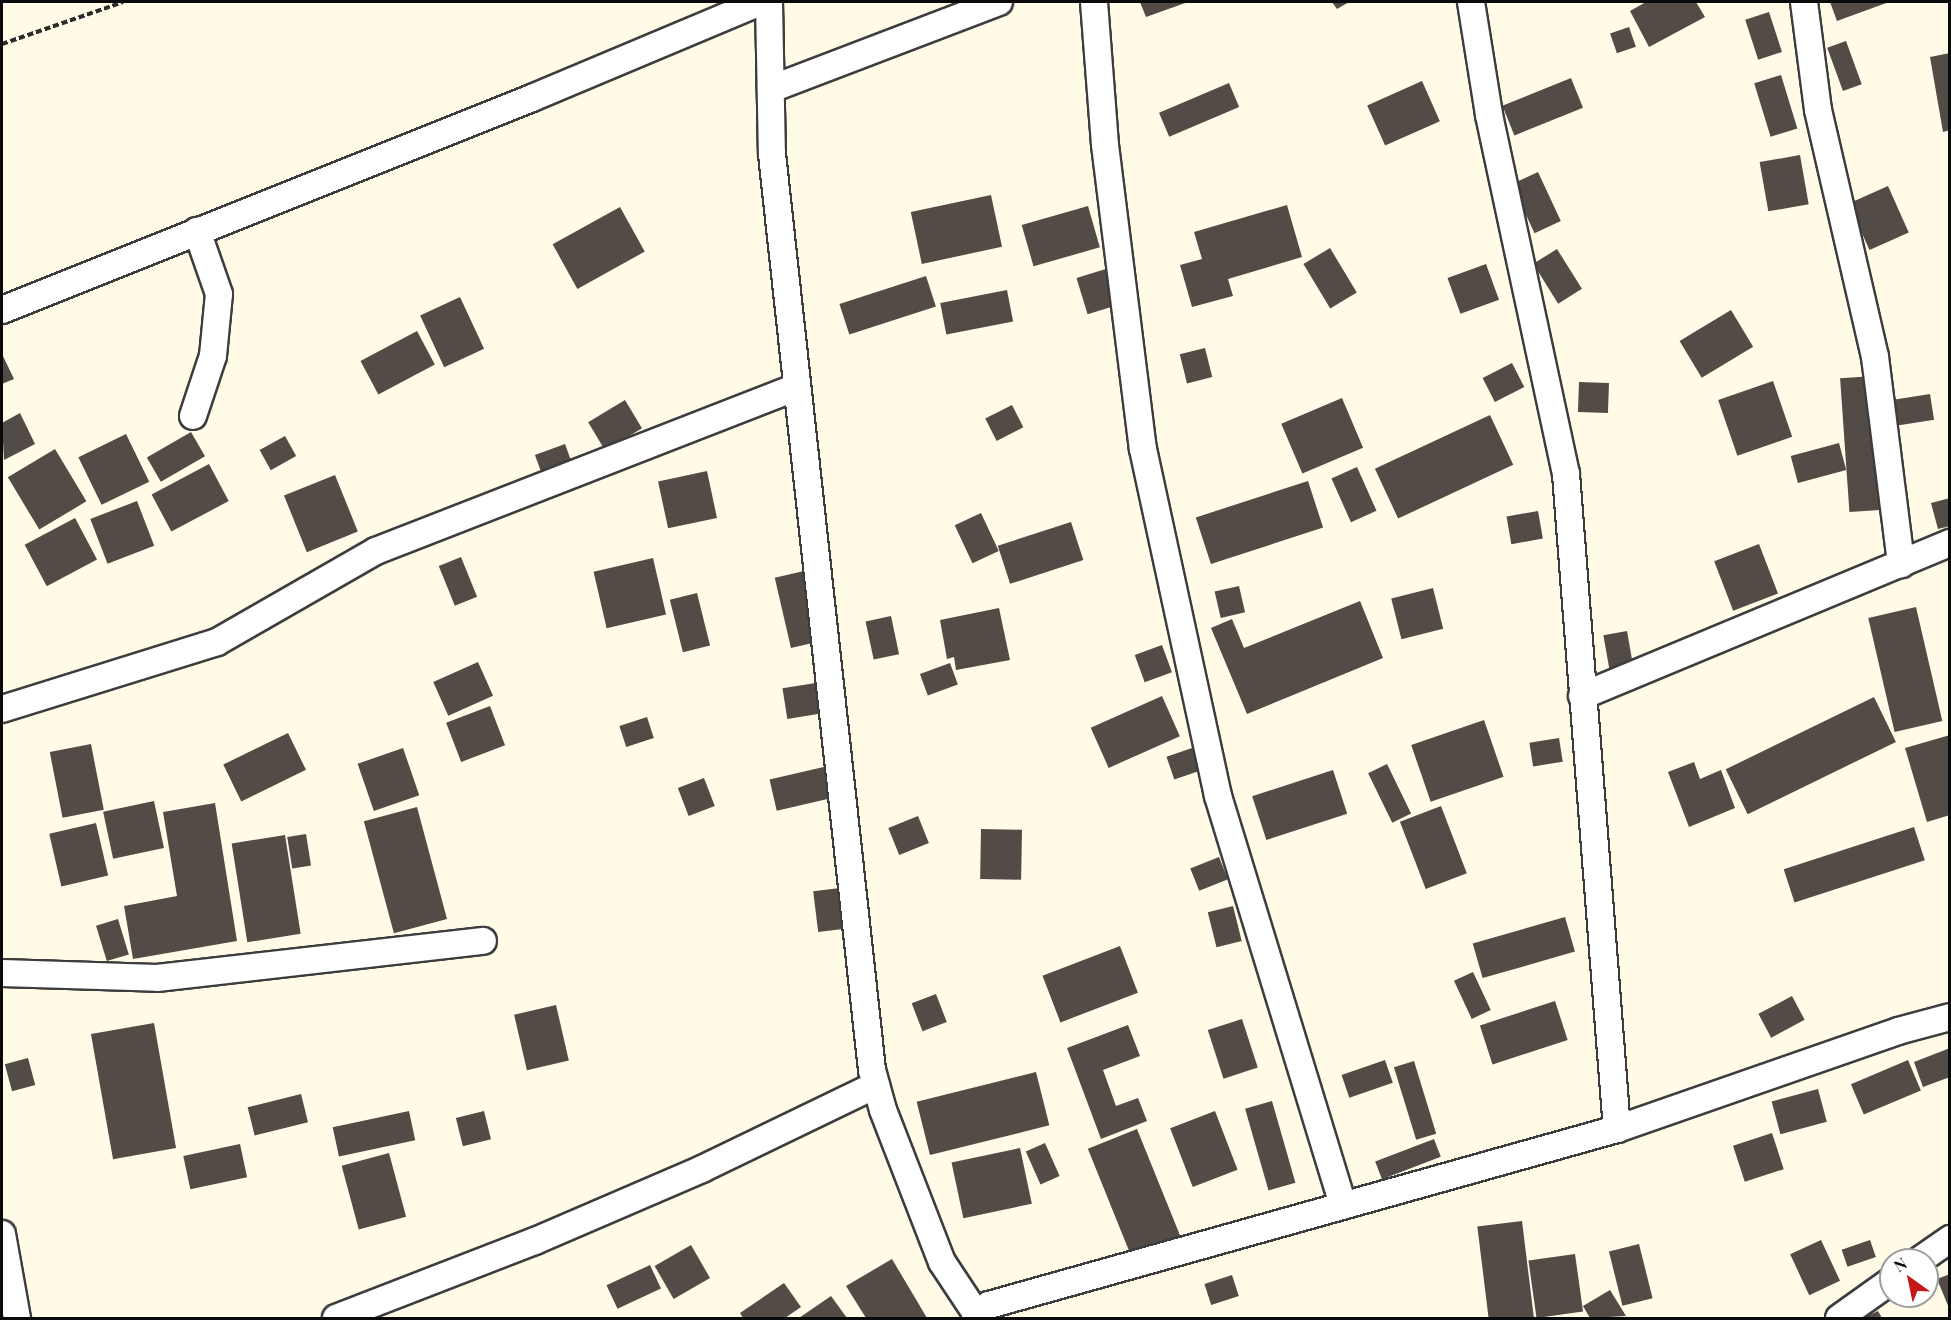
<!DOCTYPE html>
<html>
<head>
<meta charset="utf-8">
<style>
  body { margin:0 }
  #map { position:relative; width:1951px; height:1320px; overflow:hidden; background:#fffbe6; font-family:"Playfair Display",serif }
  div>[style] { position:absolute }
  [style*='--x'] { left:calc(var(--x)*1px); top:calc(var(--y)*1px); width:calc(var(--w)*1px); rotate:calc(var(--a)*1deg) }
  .building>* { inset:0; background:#534b45; transform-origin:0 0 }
  .path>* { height:4px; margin-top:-2px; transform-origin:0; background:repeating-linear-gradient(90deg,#2c2c2c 0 6px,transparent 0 9px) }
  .roads { filter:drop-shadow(2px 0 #3d3d3d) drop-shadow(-2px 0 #3d3d3d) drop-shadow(0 2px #3d3d3d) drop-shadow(0 -2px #3d3d3d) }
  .minor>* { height:26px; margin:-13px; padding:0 13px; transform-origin:13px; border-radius:13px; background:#fff }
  span { translate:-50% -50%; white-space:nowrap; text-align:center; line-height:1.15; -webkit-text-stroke:6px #fff; paint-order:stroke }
  .frame { position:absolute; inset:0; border:3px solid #0a0a0a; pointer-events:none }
  .north { position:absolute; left:1879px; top:1248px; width:60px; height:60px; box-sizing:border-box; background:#fff; border:2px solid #9d9d9d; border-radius:50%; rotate:327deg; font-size:16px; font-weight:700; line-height:24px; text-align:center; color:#0a0a0a }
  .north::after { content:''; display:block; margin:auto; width:21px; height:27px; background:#c41917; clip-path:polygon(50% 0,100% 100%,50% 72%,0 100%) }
</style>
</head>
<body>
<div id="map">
  <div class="building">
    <div style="clip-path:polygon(1140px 2px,1188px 2px,1146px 17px)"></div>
    <div style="clip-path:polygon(1332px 2px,1349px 2px,1337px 9px)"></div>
    <div style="clip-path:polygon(1646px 2px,1696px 2px,1705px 17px,1649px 47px,1630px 11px)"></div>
    <div style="clip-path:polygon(1830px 2px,1889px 2px,1837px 21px)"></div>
    <div style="left:1769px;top:12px;width:42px;height:25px;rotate:72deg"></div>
    <div style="left:1629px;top:27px;width:21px;height:20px;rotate:71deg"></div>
    <div style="left:1846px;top:41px;width:46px;height:20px;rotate:70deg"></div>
    <div style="clip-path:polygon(1950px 53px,1950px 130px,1943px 132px,1930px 57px)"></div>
    <div style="left:1781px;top:75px;width:56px;height:28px;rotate:73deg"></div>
    <div style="left:1571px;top:78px;width:32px;height:74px;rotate:68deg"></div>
    <div style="left:1422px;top:81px;width:44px;height:60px;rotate:66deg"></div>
    <div style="left:1229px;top:83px;width:26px;height:76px;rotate:67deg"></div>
    <div style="left:1800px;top:155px;width:50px;height:41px;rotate:80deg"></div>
    <div style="left:1538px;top:172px;width:54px;height:29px;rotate:65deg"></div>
    <div style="left:1888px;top:186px;width:51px;height:43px;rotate:66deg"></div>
    <div style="left:991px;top:195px;width:53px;height:82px;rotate:78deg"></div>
    <div style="clip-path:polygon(1287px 205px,1302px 257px,1228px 279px,1233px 296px,1192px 307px,1180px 265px,1202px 259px,1194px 232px)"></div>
    <div style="left:1088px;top:206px;width:43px;height:69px;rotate:74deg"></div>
    <div style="left:620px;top:207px;width:51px;height:77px;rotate:61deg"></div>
    <div style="left:1330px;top:248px;width:52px;height:31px;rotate:59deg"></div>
    <div style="left:1557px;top:249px;width:47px;height:28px;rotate:58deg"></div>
    <div style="left:1486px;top:264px;width:38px;height:41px;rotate:70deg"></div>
    <div style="left:1109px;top:268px;width:38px;height:34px;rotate:73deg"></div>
    <div style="left:926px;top:276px;width:32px;height:91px;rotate:72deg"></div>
    <div style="left:1007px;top:290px;width:32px;height:68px;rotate:79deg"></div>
    <div style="left:460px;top:297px;width:57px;height:44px;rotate:65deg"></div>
    <div style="left:1731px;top:310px;width:43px;height:60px;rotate:59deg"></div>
    <div style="left:417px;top:331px;width:38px;height:64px;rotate:62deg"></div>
    <div style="left:1205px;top:348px;width:30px;height:26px;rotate:76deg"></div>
    <div style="clip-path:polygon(2px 354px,14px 379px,2px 384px)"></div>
    <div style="left:1512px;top:363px;width:27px;height:33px;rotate:63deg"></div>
    <div style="left:1874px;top:376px;width:134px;height:34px;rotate:86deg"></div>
    <div style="left:1773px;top:381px;width:59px;height:58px;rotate:71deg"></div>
    <div style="left:1579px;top:382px;width:30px;height:30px;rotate:2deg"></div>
    <div style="left:1930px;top:394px;width:26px;height:45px;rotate:81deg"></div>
    <div style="left:1342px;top:398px;width:54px;height:66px;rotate:67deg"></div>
    <div style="left:625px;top:400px;width:33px;height:43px;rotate:59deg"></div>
    <div style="left:1012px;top:405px;width:25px;height:30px;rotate:63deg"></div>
    <div style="clip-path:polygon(20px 413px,35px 444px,4px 460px,2px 423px)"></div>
    <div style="left:1490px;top:415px;width:55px;height:127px;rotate:65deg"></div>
    <div style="left:191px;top:432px;width:28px;height:51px;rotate:60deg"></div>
    <div style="left:126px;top:434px;width:53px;height:53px;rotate:64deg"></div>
    <div style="left:285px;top:436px;width:23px;height:29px;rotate:61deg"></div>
    <div style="left:1839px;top:443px;width:28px;height:50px;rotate:75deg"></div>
    <div style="left:565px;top:444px;width:23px;height:32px;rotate:70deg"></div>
    <div style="left:55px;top:449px;width:61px;height:55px;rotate:59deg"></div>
    <div style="left:209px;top:464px;width:42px;height:65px;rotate:62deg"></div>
    <div style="left:1357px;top:467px;width:48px;height:28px;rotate:66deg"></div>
    <div style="left:707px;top:471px;width:48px;height:50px;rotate:78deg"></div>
    <div style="left:335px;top:475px;width:61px;height:55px;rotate:68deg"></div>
    <div style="left:1308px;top:481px;width:49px;height:118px;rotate:72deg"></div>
    <div style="clip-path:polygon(1950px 498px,1950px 526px,1938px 529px,1931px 503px)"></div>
    <div style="left:137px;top:501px;width:48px;height:50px;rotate:69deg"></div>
    <div style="left:1538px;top:511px;width:28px;height:32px;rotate:80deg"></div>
    <div style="left:981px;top:513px;width:42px;height:29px;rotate:65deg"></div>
    <div style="left:75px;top:518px;width:47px;height:57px;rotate:62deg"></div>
    <div style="left:1071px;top:522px;width:40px;height:77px;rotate:72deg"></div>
    <div style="left:1759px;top:544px;width:53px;height:48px;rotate:69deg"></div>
    <div style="left:461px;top:557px;width:43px;height:24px;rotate:68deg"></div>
    <div style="left:653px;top:558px;width:58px;height:61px;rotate:77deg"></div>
    <div style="left:804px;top:571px;width:72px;height:30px;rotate:77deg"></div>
    <div style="left:1239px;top:586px;width:27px;height:25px;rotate:77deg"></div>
    <div style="left:1433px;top:588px;width:42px;height:43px;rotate:76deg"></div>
    <div style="left:697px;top:593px;width:54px;height:28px;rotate:76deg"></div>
    <div style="clip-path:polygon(1360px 601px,1383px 658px,1247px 714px,1211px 628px,1232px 619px,1244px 648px)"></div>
    <div style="left:1916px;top:607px;width:117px;height:49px;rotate:77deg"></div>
    <div style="clip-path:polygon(999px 608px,1010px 660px,956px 670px,954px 657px,947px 659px,940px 620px)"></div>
    <div style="left:891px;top:616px;width:39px;height:26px;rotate:78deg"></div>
    <div style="left:1627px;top:631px;width:36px;height:24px;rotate:80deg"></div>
    <div style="left:1162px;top:645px;width:29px;height:29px;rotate:70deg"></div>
    <div style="left:478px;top:662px;width:37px;height:49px;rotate:66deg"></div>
    <div style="left:950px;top:663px;width:23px;height:32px;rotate:70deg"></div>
    <div style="left:822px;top:682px;width:31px;height:40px;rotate:81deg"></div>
    <div style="left:1162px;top:696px;width:44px;height:78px;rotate:66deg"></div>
    <div style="left:1874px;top:697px;width:50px;height:165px;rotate:64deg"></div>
    <div style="left:490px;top:706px;width:42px;height:47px;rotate:69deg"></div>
    <div style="left:647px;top:717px;width:22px;height:29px;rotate:72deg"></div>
    <div style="left:1484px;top:720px;width:60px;height:77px;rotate:71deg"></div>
    <div style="left:288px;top:733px;width:41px;height:72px;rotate:64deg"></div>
    <div style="clip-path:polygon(1950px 735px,1950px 815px,1927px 822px,1905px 748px)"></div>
    <div style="left:1559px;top:738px;width:24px;height:30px;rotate:81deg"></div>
    <div style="left:91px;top:744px;width:67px;height:42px;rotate:79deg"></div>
    <div style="left:403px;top:748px;width:50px;height:48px;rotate:71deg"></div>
    <div style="left:1192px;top:748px;width:24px;height:27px;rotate:71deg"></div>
    <div style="clip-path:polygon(1694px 762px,1700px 779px,1721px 770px,1735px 808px,1689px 827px,1668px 772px)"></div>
    <div style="left:1387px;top:764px;width:55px;height:21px;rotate:64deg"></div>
    <div style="left:828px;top:766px;width:32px;height:60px;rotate:77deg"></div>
    <div style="left:1333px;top:770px;width:46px;height:85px;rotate:72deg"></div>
    <div style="left:704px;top:778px;width:30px;height:28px;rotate:69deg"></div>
    <div style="left:154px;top:801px;width:48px;height:52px;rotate:78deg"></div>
    <div style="clip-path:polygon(215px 803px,237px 941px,133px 959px,124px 906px,177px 896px,163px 812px)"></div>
    <div style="left:1441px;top:806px;width:72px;height:44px;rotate:69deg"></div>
    <div style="left:417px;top:807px;width:116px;height:55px;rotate:75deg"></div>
    <div style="left:918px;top:816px;width:29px;height:32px;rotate:68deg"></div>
    <div style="left:96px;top:823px;width:54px;height:48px;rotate:77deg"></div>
    <div style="left:1914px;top:827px;width:35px;height:137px;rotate:72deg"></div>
    <div style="left:981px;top:829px;width:41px;height:50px;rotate:1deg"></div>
    <div style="left:306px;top:834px;width:32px;height:19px;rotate:81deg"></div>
    <div style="left:285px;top:835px;width:100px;height:54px;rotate:81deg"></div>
    <div style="left:1219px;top:857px;width:24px;height:31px;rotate:68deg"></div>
    <div style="left:840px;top:888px;width:41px;height:27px;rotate:83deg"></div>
    <div style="left:1233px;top:906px;width:36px;height:26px;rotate:76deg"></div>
    <div style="left:1565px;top:917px;width:36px;height:96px;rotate:74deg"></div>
    <div style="left:118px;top:919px;width:37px;height:23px;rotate:73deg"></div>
    <div style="left:1120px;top:946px;width:50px;height:83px;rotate:69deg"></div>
    <div style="left:1473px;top:972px;width:42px;height:21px;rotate:65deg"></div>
    <div style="left:936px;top:994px;width:30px;height:26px;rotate:69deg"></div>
    <div style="left:1792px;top:996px;width:27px;height:38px;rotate:62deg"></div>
    <div style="left:1555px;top:1001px;width:41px;height:79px;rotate:72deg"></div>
    <div style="left:556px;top:1005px;width:57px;height:43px;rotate:77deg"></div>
    <div style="left:1242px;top:1019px;width:51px;height:36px;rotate:72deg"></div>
    <div style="left:154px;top:1023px;width:127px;height:64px;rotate:80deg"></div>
    <div style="clip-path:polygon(1128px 1025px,1140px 1056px,1103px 1070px,1116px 1106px,1138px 1098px,1147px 1121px,1101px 1139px,1067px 1048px)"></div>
    <div style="clip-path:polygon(1950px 1048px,1950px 1077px,1923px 1087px,1914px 1062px)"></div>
    <div style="left:28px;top:1058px;width:28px;height:24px;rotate:75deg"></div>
    <div style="left:1385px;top:1060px;width:24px;height:46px;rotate:71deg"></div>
    <div style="left:1908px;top:1060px;width:33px;height:62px;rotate:67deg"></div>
    <div style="left:1414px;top:1061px;width:76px;height:21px;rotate:73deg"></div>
    <div style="left:1036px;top:1072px;width:55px;height:123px;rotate:76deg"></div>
    <div style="left:1818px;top:1089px;width:34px;height:48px;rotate:75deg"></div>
    <div style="left:301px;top:1094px;width:29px;height:55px;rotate:76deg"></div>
    <div style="left:1272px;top:1101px;width:85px;height:28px;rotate:74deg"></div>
    <div style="left:409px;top:1111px;width:30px;height:78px;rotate:78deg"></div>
    <div style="left:484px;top:1111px;width:29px;height:29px;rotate:76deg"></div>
    <div style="left:1215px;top:1111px;width:63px;height:48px;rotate:69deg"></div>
    <div style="left:1137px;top:1129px;width:116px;height:53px;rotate:68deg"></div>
    <div style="left:1772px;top:1133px;width:38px;height:41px;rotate:72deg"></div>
    <div style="left:1434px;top:1139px;width:19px;height:63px;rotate:69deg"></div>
    <div style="left:1045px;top:1143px;width:36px;height:21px;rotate:66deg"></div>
    <div style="left:240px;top:1144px;width:34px;height:58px;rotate:78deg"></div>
    <div style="left:1020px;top:1148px;width:57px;height:70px;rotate:78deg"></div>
    <div style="left:389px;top:1153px;width:66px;height:49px;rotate:75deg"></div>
    <div style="left:1522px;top:1221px;width:97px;height:45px;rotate:83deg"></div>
    <div style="left:1821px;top:1240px;width:45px;height:34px;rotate:65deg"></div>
    <div style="left:1870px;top:1240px;width:18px;height:30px;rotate:71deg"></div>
    <div style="left:1639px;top:1244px;width:56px;height:31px;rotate:76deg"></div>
    <div style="left:691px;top:1245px;width:38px;height:42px;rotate:60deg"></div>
    <div style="left:1575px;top:1254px;width:58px;height:47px;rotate:82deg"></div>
    <div style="clip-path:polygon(892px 1259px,927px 1318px,866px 1318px,846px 1286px)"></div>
    <div style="left:650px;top:1265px;width:26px;height:48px;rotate:65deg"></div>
    <div style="clip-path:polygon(1950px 1274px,1950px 1308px,1949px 1308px,1937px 1279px)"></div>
    <div style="left:1232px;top:1275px;width:22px;height:29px;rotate:72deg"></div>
    <div style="clip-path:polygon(784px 1283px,801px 1307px,785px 1318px,743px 1318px,740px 1313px)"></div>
    <div style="clip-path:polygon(1610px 1290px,1626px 1316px,1590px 1318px,1583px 1306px)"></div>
    <div style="clip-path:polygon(831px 1296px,847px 1318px,799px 1318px)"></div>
    <div style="clip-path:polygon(1878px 1311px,1882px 1318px,1863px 1318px)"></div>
  </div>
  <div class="path">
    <div style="--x:2;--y:44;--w:128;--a:-19.1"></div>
  </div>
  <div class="roads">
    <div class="minor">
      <div style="--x:769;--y:2;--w:152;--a:88.9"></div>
      <div style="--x:772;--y:154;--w:921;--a:83.77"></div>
      <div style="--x:872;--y:1070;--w:41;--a:74.6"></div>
      <div style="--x:883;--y:1110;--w:163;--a:68.8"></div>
      <div style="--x:942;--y:1262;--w:67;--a:56.5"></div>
      <div style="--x:1094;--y:2;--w:143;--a:85.6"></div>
      <div style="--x:1105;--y:145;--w:306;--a:82.9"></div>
      <div style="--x:1143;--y:449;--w:355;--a:77.8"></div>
      <div style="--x:1218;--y:796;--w:428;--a:73"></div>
      <div style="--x:1471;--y:2;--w:114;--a:80.9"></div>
      <div style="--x:1489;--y:115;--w:367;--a:77.9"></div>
      <div style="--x:1566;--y:474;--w:657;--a:85.55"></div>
      <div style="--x:1804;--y:2;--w:109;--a:82.6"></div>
      <div style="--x:1818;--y:110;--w:253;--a:77"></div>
      <div style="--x:1875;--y:357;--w:209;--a:82.8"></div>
      <div style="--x:771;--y:89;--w:244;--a:-20.9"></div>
      <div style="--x:2;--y:310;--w:571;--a:-21.8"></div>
      <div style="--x:532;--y:98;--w:247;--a:-22.8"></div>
      <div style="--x:193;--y:416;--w:63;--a:-71.6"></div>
      <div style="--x:213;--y:356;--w:62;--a:-84.5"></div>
      <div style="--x:219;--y:294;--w:67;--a:-109.2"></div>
      <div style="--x:1582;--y:696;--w:399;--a:-22.6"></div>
      <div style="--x:2;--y:709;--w:225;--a:-17.3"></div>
      <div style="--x:217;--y:642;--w:183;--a:-29.8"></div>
      <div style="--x:376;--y:551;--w:450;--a:-21.3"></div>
      <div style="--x:2;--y:973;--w:155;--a:1.8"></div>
      <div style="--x:157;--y:978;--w:328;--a:-6.5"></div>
      <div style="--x:2;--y:1234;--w:85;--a:79.9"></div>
      <div style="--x:1920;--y:1260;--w:37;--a:-35"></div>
      <div style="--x:336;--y:1318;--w:213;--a:-21.2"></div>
      <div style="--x:535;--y:1241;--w:182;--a:-23.3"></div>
      <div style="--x:702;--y:1169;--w:193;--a:-25.8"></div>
      <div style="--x:975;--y:1318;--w:19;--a:-43"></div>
      <div style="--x:989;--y:1305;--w:652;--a:-15.66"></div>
      <div style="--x:1617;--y:1129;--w:298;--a:-19.2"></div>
      <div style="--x:1898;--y:1031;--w:54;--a:-15.1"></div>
      <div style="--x:1839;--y:1318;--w:64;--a:-35.4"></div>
    </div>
  </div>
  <div class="frame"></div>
  <div class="north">N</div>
</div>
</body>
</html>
